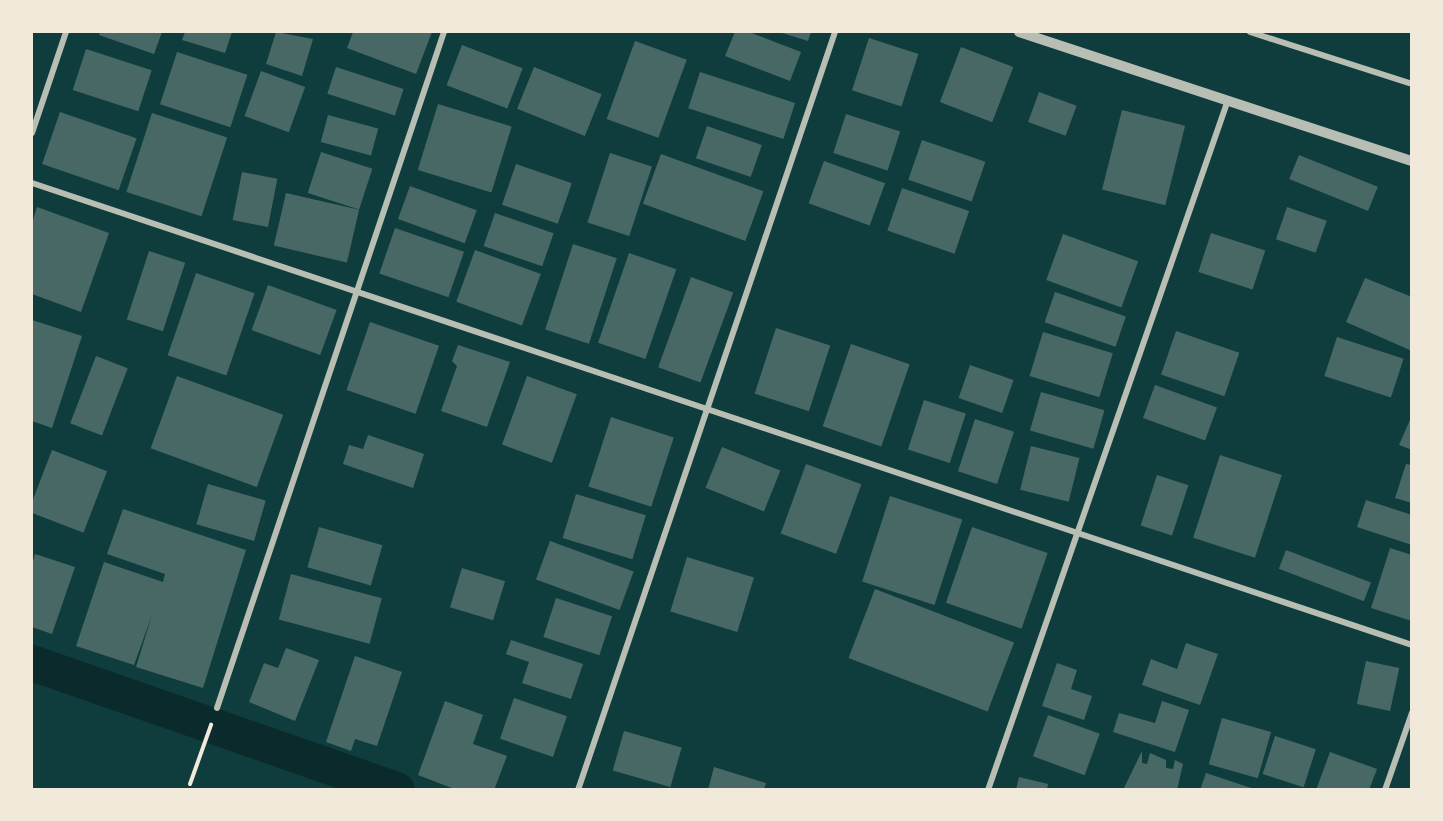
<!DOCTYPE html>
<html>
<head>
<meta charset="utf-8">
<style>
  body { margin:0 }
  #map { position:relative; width:1443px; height:821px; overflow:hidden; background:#0f3d3e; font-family:Spectral,serif }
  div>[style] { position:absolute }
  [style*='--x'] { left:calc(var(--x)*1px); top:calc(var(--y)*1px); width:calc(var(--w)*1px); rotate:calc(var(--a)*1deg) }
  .canal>* { height:36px; margin:-18px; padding:0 18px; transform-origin:18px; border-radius:18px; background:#0a2a2b }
  .building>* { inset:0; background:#486865; transform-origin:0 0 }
  .path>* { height:4px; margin:-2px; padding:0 2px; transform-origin:2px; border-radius:2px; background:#f1e9da }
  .minor>* { height:6px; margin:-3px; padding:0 3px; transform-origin:3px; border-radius:3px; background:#b8beb3 }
  .tertiary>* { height:10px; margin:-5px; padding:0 5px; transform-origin:5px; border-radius:5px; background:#b8beb3 }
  span { translate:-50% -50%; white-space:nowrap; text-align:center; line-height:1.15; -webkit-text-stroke:4.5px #f1e9da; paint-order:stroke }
  .frame { position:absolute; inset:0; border:33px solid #f1e9da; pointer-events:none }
</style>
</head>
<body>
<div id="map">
  <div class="canal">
    <div style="--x:32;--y:663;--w:386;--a:19.2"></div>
  </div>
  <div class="building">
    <div style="clip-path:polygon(100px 32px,162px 32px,154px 54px,99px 35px)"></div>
    <div style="clip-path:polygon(185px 32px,232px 32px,225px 53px,182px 40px)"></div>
    <div style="clip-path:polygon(276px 32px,313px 39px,302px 76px,266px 64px)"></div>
    <div style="clip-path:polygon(353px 32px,432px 32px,416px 74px,347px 48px)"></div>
    <div style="clip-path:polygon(735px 32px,749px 32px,801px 52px,790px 81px,725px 56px)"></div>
    <div style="clip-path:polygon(779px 32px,811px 32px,808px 41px)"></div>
    <div style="left:869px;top:38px;width:52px;height:55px;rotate:18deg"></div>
    <div style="left:635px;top:41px;width:55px;height:83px;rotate:20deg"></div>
    <div style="left:462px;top:45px;width:65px;height:43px;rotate:21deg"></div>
    <div style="left:961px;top:47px;width:56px;height:59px;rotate:21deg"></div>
    <div style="left:86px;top:49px;width:69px;height:43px;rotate:18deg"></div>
    <div style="left:177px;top:52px;width:74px;height:55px;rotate:18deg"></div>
    <div style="left:336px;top:67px;width:71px;height:28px;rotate:18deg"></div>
    <div style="left:534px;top:67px;width:73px;height:45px;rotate:22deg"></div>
    <div style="left:261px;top:71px;width:47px;height:48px;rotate:20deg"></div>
    <div style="left:700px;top:72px;width:100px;height:38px;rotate:18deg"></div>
    <div style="left:1039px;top:92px;width:40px;height:32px;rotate:20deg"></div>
    <div style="left:438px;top:104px;width:77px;height:69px;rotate:17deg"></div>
    <div style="left:1122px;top:110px;width:65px;height:82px;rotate:14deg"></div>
    <div style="left:60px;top:112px;width:81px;height:55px;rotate:19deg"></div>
    <div style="left:152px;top:113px;width:79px;height:83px;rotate:18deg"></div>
    <div style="left:846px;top:114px;width:57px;height:41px;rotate:18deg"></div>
    <div style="left:328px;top:115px;width:52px;height:28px;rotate:15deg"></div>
    <div style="left:707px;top:126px;width:58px;height:34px;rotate:19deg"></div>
    <div style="left:922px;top:140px;width:67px;height:42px;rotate:19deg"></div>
    <div style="left:321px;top:152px;width:54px;height:43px;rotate:18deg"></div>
    <div style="left:610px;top:153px;width:44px;height:73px;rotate:18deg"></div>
    <div style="left:661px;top:154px;width:109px;height:53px;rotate:20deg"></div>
    <div style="left:1299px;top:155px;width:85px;height:26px;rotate:22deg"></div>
    <div style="left:824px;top:161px;width:65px;height:45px;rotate:20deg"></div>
    <div style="left:516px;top:164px;width:59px;height:43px;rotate:19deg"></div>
    <div style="left:242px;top:172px;width:36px;height:49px;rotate:11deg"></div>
    <div style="left:410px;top:186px;width:71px;height:35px;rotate:20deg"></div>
    <div style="left:902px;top:188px;width:71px;height:45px;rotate:19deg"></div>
    <div style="left:286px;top:193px;width:75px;height:54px;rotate:13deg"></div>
    <div style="clip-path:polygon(37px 207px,109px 233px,81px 312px,32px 294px,32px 223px)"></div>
    <div style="left:1287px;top:207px;width:42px;height:34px;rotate:19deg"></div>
    <div style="left:495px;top:213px;width:62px;height:35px;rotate:19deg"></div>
    <div style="left:395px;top:228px;width:73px;height:48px;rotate:19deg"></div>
    <div style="left:1211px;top:233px;width:57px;height:41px;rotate:18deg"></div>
    <div style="left:1063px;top:234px;width:80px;height:49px;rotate:20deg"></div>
    <div style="left:573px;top:244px;width:46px;height:90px;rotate:18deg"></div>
    <div style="left:475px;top:250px;width:70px;height:55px;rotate:20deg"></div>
    <div style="left:149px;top:251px;width:38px;height:72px;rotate:18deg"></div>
    <div style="left:629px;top:253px;width:50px;height:95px;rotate:19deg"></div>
    <div style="left:196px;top:273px;width:62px;height:87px;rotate:19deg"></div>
    <div style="left:691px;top:277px;width:45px;height:96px;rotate:20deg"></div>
    <div style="clip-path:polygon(1365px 278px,1412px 297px,1412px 351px,1346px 322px)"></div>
    <div style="left:268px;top:285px;width:73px;height:48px;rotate:20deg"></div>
    <div style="left:1055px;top:292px;width:75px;height:32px;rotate:19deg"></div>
    <div style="clip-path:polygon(32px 320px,82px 336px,52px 428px,32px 421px)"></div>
    <div style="left:370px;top:322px;width:73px;height:72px;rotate:19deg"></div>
    <div style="left:776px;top:328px;width:57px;height:69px;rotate:18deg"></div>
    <div style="left:1176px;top:331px;width:67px;height:46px;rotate:19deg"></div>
    <div style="left:1043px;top:332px;width:73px;height:46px;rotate:17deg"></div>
    <div style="left:1337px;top:337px;width:70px;height:41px;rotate:18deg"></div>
    <div style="left:851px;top:344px;width:62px;height:87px;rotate:19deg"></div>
    <div style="clip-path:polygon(458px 345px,510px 362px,487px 427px,441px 411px,457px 366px,452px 361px)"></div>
    <div style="left:96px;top:356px;width:34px;height:72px;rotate:21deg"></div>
    <div style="left:970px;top:365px;width:46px;height:35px;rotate:19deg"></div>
    <div style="left:177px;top:376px;width:113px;height:77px;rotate:20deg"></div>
    <div style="left:527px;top:376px;width:53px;height:73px;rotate:20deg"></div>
    <div style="left:1155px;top:385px;width:66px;height:35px;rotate:20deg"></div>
    <div style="left:1041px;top:392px;width:66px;height:40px;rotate:16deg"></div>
    <div style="left:924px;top:400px;width:44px;height:52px;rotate:18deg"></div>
    <div style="clip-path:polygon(1412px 415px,1412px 450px,1399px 445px)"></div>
    <div style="left:611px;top:417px;width:66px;height:73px;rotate:18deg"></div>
    <div style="left:975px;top:419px;width:41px;height:55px;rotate:18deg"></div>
    <div style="clip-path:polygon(368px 435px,424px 454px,413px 488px,343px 464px,349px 445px,363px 449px)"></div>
    <div style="left:1031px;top:446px;width:50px;height:45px;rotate:14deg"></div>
    <div style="left:722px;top:447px;width:63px;height:44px;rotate:22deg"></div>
    <div style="left:52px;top:450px;width:59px;height:66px;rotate:21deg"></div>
    <div style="left:1220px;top:455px;width:65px;height:87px;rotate:18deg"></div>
    <div style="left:806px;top:464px;width:59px;height:74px;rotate:20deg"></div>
    <div style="clip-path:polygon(1406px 464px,1412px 465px,1412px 503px,1395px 498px)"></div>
    <div style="left:1157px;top:475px;width:33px;height:53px;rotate:18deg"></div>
    <div style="left:208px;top:484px;width:60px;height:42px;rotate:16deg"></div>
    <div style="left:576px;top:494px;width:73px;height:46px;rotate:17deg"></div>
    <div style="left:890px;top:496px;width:76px;height:90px;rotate:18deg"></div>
    <div style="clip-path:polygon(1366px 500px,1412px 515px,1412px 545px,1357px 527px)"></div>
    <div style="clip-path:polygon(123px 509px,246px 550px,203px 688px,136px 667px,152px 615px,134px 665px,76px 646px,104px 562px,163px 582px,165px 574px,107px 554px)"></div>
    <div style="left:319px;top:527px;width:66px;height:42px;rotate:16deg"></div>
    <div style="left:972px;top:527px;width:80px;height:80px;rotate:19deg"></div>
    <div style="left:550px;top:541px;width:89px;height:41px;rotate:20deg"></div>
    <div style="clip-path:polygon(1390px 548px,1412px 555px,1412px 621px,1371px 608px)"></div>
    <div style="left:1286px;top:550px;width:91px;height:20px;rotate:21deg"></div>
    <div style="clip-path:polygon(35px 554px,75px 567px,52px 634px,32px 627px,32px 565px)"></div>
    <div style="left:687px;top:557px;width:70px;height:57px;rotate:17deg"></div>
    <div style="left:462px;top:568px;width:45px;height:41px;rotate:17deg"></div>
    <div style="left:291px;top:574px;width:94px;height:47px;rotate:15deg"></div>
    <div style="left:875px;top:589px;width:149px;height:74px;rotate:21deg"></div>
    <div style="left:556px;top:598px;width:59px;height:41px;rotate:18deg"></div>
    <div style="clip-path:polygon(511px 640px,583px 664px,571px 699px,522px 683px,529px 662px,506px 654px)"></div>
    <div style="clip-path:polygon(1186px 643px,1218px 654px,1200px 705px,1142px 685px,1151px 659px,1177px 669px)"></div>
    <div style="clip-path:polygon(286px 648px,319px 660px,295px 721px,249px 702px,264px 663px,278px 668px)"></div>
    <div style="clip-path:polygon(355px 656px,402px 672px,377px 746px,355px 739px,351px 751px,326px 742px)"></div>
    <div style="left:1366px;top:661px;width:34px;height:44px;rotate:12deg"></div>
    <div style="clip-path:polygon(1057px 663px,1077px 670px,1071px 689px,1092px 696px,1084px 720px,1042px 706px)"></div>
    <div style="left:514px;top:698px;width:56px;height:43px;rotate:19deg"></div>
    <div style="clip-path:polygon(445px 701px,483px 715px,473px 744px,507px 756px,494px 790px,457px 790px,418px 775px)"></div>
    <div style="clip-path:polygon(1162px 701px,1189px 710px,1175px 752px,1113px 732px,1119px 713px,1155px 723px)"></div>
    <div style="left:1048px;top:715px;width:55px;height:44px;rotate:20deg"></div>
    <div style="left:1222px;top:718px;width:51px;height:48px;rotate:16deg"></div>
    <div style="left:624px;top:731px;width:60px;height:41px;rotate:16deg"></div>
    <div style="left:1275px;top:736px;width:43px;height:40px;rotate:18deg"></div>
    <div style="clip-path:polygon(1142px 751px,1142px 763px,1147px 764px,1150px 753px,1166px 760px,1166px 768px,1173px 769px,1175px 760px,1183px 764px,1177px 790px,1123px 790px)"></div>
    <div style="clip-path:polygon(1330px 752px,1377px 769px,1369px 790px,1316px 790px)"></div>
    <div style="clip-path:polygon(714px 767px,766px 783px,764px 790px,708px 790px)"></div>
    <div style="clip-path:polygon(1206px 773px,1254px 789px,1254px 790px,1200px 790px)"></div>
    <div style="clip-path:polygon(1019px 777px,1048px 784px,1047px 790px,1016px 790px)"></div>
  </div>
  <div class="path">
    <div style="--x:190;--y:784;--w:63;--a:-70.4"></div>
  </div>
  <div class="minor">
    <div style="--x:1250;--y:32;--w:170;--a:17.8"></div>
    <div style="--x:32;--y:133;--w:107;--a:-71.4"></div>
    <div style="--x:32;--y:183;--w:1455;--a:18.51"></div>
    <div style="--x:217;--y:708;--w:713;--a:-71.44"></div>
    <div style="--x:578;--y:790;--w:800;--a:-71.27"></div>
    <div style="--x:988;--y:790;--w:731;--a:-70.82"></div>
    <div style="--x:1385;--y:790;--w:82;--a:-70.7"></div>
  </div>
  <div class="tertiary">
    <div style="--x:1019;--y:32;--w:414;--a:18.2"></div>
  </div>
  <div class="frame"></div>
</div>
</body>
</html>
